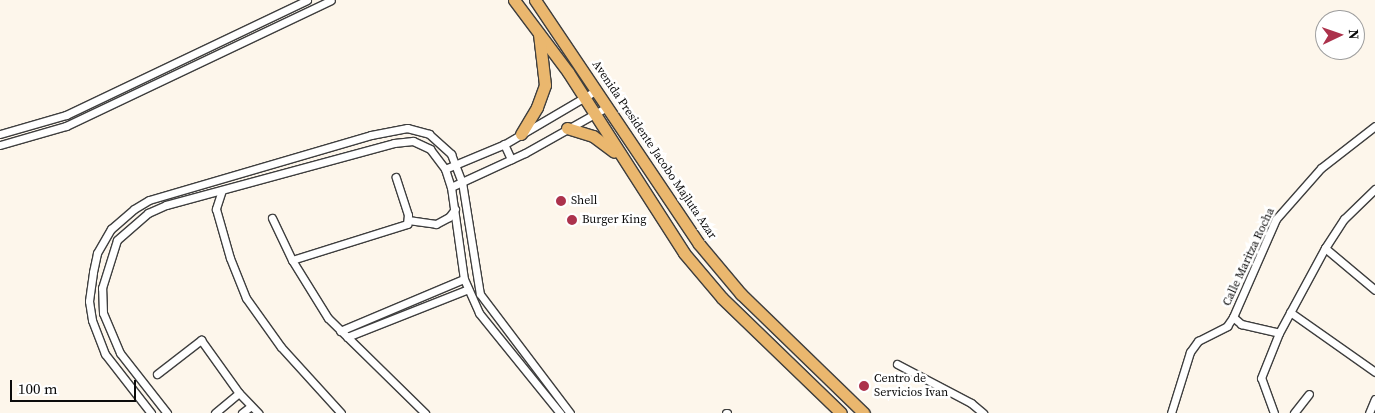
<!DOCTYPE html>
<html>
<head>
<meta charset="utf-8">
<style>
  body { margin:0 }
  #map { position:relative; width:1375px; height:413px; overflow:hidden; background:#fdf6eb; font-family:"Source Serif 4",serif }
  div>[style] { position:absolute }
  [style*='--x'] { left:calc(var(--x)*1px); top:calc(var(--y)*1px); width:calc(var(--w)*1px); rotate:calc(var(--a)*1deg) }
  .roads { filter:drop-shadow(1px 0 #3e3e3e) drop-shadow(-1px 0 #3e3e3e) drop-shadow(0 1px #3e3e3e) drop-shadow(0 -1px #3e3e3e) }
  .street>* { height:7px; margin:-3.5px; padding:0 3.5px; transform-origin:3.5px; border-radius:3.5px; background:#fff }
  .primary>* { height:11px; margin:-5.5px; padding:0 5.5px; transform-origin:5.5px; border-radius:5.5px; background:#eab76e }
  .dots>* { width:14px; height:14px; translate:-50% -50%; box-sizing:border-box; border:2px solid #fff; border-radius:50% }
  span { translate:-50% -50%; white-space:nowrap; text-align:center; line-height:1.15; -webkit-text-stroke:5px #fff; paint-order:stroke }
  .street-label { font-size:12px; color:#0b0b0b }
  .poi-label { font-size:12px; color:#0b0b0b }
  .left { translate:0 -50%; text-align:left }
  .north { position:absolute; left:1315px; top:10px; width:50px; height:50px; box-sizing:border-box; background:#fff; border:1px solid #9d9d9d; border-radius:50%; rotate:87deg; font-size:14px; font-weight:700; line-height:20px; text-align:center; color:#0b0b0b }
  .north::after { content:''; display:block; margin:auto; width:18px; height:22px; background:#ac324c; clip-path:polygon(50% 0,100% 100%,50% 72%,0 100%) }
  .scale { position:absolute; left:10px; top:380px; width:126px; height:22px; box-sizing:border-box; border:2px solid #0b0b0b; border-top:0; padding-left:6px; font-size:15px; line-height:18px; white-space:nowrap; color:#0b0b0b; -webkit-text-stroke:4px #fff; paint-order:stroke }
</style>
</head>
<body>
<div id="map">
  <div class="roads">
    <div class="street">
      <div style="--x:0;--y:134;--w:69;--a:-16.1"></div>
      <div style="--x:66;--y:115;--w:267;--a:-25.5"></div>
      <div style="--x:504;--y:144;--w:17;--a:65"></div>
      <div style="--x:0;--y:145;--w:69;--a:-16.1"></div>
      <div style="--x:66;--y:126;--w:293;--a:-25.4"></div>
      <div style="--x:445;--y:169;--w:65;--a:-22.6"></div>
      <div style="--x:505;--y:144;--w:107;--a:-30.4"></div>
      <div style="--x:451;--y:187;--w:81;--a:-24.7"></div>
      <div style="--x:525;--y:153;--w:94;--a:-29.3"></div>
      <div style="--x:222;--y:190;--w:20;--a:108"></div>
      <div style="--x:216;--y:209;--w:51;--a:74.1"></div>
      <div style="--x:230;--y:258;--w:43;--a:68.2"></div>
      <div style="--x:246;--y:298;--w:60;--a:54.5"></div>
      <div style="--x:281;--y:347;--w:89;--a:47.7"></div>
      <div style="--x:272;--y:218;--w:47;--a:64.5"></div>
      <div style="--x:292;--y:260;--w:68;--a:58.2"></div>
      <div style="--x:328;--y:318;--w:136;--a:44.4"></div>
      <div style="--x:408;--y:220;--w:28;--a:8"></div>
      <div style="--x:436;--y:224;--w:15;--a:-28"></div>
      <div style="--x:449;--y:217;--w:10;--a:-53"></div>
      <div style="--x:1325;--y:248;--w:65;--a:40"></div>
      <div style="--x:292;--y:260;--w:121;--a:-17.4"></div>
      <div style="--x:407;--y:224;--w:9;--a:-84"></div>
      <div style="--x:408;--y:215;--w:40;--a:-108"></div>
      <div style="--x:1290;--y:312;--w:104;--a:35.2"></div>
      <div style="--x:1233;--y:317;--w:11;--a:41"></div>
      <div style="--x:1241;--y:324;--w:39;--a:13"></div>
      <div style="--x:340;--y:331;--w:134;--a:-22.8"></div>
      <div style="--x:347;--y:337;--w:130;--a:-21.6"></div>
      <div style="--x:897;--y:364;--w:84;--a:27.8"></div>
      <div style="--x:971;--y:403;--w:16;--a:40"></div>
      <div style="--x:157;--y:374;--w:56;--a:-37.7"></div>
      <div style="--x:201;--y:340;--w:65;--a:54.4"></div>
      <div style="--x:239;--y:393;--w:28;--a:46"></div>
      <div style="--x:151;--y:413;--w:75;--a:-127.9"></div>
      <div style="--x:105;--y:354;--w:36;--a:-111"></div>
      <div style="--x:92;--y:320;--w:19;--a:-99"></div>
      <div style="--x:89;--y:301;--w:29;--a:-82"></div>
      <div style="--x:93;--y:272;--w:19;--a:-78"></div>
      <div style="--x:97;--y:253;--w:28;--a:-60"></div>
      <div style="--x:111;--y:229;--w:30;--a:-41"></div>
      <div style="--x:134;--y:209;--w:17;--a:-31"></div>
      <div style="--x:149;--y:200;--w:231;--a:-16.3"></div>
      <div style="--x:371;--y:135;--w:37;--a:-11"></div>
      <div style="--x:407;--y:128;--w:23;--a:15"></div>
      <div style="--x:429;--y:134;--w:30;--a:42"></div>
      <div style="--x:451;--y:154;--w:30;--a:69"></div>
      <div style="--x:462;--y:182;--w:113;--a:80.9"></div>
      <div style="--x:480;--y:294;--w:149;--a:52.9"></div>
      <div style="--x:167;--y:413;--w:76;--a:-128.1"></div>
      <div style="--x:120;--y:353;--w:43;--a:-113"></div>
      <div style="--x:103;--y:313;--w:25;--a:-92"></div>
      <div style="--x:102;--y:288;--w:50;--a:-72.6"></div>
      <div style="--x:117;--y:240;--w:41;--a:-41.1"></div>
      <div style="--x:148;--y:213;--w:20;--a:-24"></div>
      <div style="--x:166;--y:205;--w:236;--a:-15.2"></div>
      <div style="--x:394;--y:143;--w:19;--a:-6"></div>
      <div style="--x:413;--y:141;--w:19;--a:25"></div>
      <div style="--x:430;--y:149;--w:25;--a:53"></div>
      <div style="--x:445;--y:169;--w:19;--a:72"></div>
      <div style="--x:451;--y:187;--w:93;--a:82"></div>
      <div style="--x:464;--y:279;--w:37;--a:66"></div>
      <div style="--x:479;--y:313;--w:129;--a:51"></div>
      <div style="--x:215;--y:413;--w:31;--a:-40"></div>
      <div style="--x:242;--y:413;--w:11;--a:-38"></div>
      <div style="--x:726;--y:413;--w:1;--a:0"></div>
      <div style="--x:1171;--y:413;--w:64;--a:-72.7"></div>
      <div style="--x:1190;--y:352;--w:14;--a:-54"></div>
      <div style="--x:1198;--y:341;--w:33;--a:-27"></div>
      <div style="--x:1227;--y:326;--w:11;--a:-56"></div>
      <div style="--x:1233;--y:317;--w:107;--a:-66.3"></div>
      <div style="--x:1276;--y:219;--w:68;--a:-48.6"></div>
      <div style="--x:1321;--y:168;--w:68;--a:-37.9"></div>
      <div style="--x:1274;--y:413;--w:37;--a:-110"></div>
      <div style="--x:1261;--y:378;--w:48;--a:-68.2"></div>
      <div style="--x:1279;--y:333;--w:97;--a:-61.6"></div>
      <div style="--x:1325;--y:248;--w:35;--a:-57"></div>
      <div style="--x:1344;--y:219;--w:43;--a:-44.1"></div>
      <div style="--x:1294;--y:413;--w:24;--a:-52"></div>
      <div style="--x:1369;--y:413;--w:15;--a:-67"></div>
    </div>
    <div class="primary">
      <div style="--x:514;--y:0;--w:90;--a:53.1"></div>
      <div style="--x:568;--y:72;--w:215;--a:57.3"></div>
      <div style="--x:684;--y:253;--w:59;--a:49.8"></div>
      <div style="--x:722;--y:298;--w:165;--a:44"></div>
      <div style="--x:535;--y:0;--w:294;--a:56.1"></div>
      <div style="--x:699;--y:244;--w:65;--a:50"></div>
      <div style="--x:741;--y:294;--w:171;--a:44.1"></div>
      <div style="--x:567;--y:128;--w:27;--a:17"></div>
      <div style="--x:593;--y:136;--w:26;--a:37"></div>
      <div style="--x:521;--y:134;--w:31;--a:-59"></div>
      <div style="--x:537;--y:107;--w:23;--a:-70"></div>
      <div style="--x:545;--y:85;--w:51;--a:-96.7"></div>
    </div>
  </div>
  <div class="dots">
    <div style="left:561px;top:201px;background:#ac324c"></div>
    <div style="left:572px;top:220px;background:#ac324c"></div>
    <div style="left:864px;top:386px;background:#ac324c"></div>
  </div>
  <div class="street-label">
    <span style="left:654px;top:150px;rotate:56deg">Avenida Presidente Jacobo Majluta Azar</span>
    <span style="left:1249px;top:257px;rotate:-65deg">Calle Maritza Rocha</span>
  </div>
  <div class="poi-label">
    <span class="left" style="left:571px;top:201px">Shell</span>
    <span class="left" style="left:582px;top:220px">Burger King</span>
    <span class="left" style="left:874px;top:386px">Centro de<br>Servicios Ivan</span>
  </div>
  <div class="north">N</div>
  <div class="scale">100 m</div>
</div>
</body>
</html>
